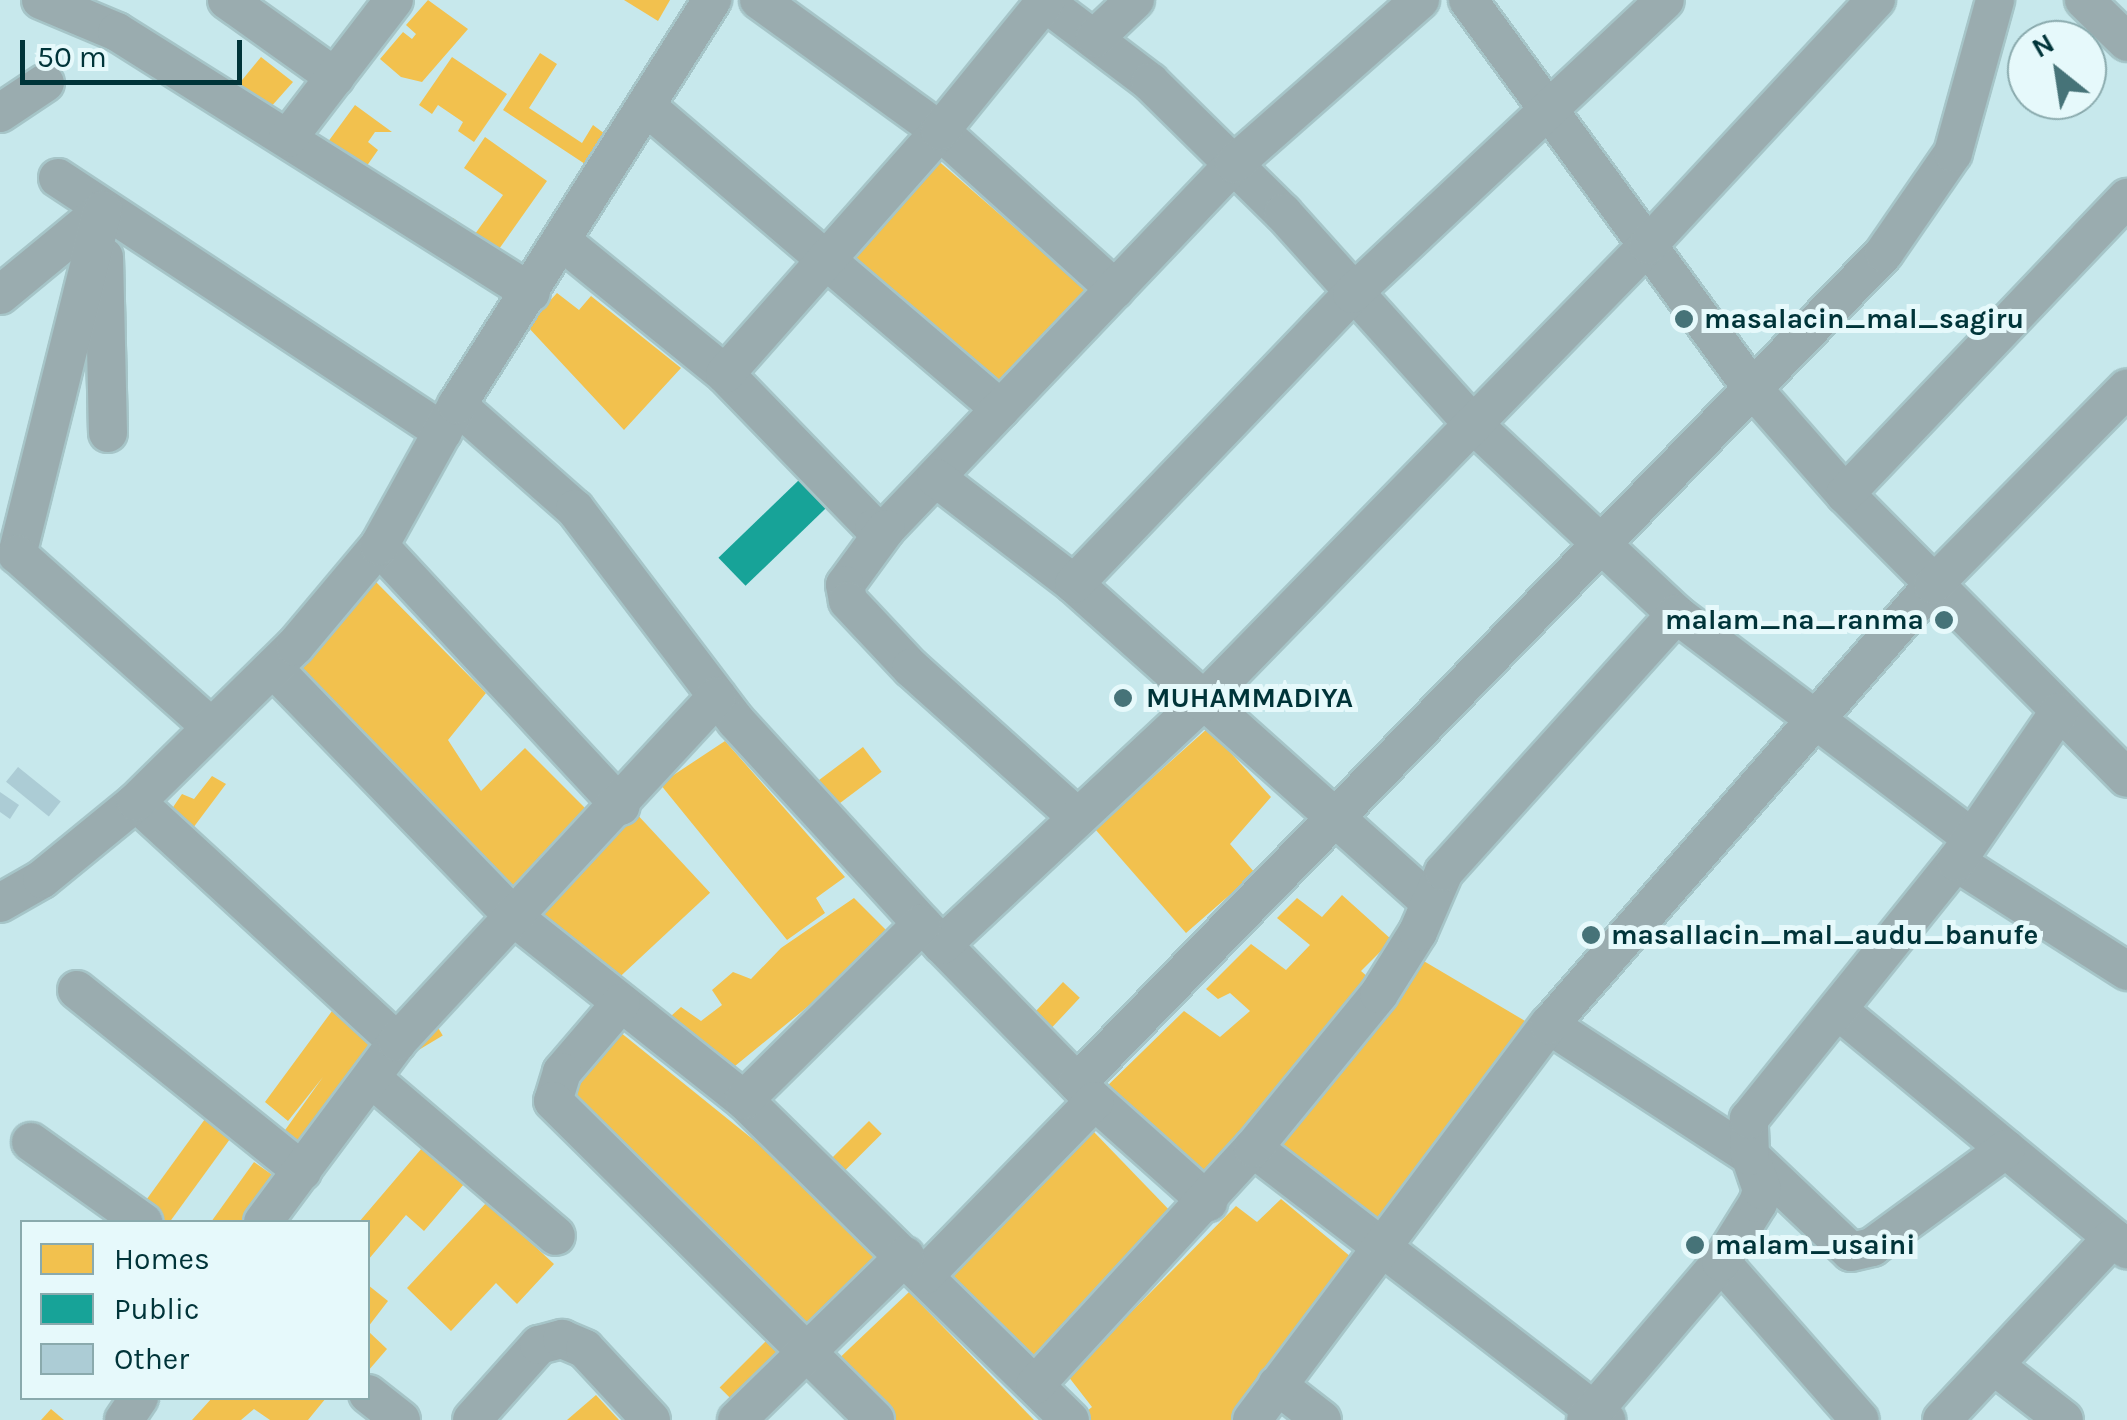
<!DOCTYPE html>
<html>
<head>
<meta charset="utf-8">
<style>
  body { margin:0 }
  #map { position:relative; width:2127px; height:1420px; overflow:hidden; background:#c7e8ec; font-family:Karla,sans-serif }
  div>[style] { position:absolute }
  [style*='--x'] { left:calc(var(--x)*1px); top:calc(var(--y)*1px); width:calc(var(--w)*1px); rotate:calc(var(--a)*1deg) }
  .homes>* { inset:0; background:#f2c14e; transform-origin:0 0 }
  .public>* { inset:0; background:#17a398; transform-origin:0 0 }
  .building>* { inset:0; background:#acccd5; transform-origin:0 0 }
  .roads { filter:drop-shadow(2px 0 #a6c5c8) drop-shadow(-2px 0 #a6c5c8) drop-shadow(0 2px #a6c5c8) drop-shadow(0 -2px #a6c5c8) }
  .minor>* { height:38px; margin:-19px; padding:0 19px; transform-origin:19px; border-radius:19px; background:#9aacaf }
  .dots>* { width:28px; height:28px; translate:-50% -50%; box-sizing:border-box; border:5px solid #e6f9fb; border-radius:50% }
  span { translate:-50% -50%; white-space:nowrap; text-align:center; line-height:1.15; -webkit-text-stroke:10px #e6f9fb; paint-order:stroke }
  .poi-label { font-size:28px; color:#003439; font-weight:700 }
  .left { translate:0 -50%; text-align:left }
  .right { translate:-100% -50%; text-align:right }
  .legend { position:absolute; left:20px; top:1220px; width:350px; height:180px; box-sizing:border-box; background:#e6f9fb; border:2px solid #8aaaad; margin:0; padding:12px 18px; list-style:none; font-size:30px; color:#003439 }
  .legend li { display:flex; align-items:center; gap:20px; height:50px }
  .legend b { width:50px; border:2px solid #8aaaad }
  .north { position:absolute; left:2007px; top:20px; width:100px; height:100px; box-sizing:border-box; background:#e6f9fb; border:2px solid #8aaaad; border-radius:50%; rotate:330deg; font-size:28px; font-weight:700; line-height:40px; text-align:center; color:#003439 }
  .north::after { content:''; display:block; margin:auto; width:35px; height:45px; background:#467378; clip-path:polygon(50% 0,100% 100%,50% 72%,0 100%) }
  .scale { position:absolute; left:20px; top:40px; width:222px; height:45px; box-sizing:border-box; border:5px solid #003439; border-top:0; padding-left:12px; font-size:30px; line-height:35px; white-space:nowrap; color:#003439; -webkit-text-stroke:8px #e6f9fb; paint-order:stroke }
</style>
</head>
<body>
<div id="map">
  <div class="homes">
    <div style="clip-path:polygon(428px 0,468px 29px,422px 82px,401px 77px,380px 59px,403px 32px,412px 39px,416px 34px,406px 25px)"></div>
    <div style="clip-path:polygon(624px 0,670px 0,658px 21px)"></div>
    <div style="clip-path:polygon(540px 53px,557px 64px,529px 108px,582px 143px,593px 125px,605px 134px,585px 164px,503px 110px)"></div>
    <div style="clip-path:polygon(261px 57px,293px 82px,262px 117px,229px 96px)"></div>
    <div style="clip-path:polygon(452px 57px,507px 94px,474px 142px,458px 131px,463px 122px,438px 105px,432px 114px,419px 105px)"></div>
    <div style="clip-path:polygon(355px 105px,392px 132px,375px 132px,368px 142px,378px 150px,359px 177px,322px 150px)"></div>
    <div style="clip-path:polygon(485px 137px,547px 181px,492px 259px,447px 227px,453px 218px,475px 234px,503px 195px,464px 168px)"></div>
    <div style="left:935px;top:158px;width:205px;height:137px;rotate:41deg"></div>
    <div style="clip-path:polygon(557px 293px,579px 310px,591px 296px,681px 368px,624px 430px,527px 326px)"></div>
    <div style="clip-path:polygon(376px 582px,486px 693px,448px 740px,481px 791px,525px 748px,591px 814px,507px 896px,293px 667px)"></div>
    <div style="clip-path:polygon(1208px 728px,1271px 797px,1230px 844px,1255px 873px,1186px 933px,1095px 829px)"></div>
    <div style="clip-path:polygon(725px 741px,845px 877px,816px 898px,825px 913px,787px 940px,660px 784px)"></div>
    <div style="left:863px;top:747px;width:31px;height:60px;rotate:53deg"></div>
    <div style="clip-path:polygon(212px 776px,226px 784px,187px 836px,165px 819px,182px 794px,194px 799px)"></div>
    <div style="left:633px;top:810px;width:113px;height:146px;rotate:47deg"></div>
    <div style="clip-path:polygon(1342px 895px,1392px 940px,1361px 971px,1376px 984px,1206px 1186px,1102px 1091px,1184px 1011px,1220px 1037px,1250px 1011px,1230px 993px,1218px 999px,1206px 989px,1251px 944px,1286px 970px,1310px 945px,1277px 918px,1297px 898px,1322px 917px)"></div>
    <div style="clip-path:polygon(854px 898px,893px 937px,735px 1066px,671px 1016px,681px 1007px,701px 1021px,722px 1005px,712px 990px,733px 972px,751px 979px,781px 948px)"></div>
    <div style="clip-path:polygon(1422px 960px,1537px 1028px,1383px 1233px,1263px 1147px)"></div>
    <div style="left:1063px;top:982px;width:23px;height:57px;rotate:43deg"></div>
    <div style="clip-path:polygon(332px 1011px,382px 1056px,306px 1160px,278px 1140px,323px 1077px,288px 1121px,265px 1102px)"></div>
    <div style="left:434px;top:1021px;width:17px;height:80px;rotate:59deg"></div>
    <div style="clip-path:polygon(620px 1032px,896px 1255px,810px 1345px,562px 1087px)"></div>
    <div style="left:205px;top:1119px;width:32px;height:106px;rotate:36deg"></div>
    <div style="left:869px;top:1121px;width:18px;height:63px;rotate:45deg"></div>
    <div style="left:1093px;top:1131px;width:124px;height:210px;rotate:46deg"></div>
    <div style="clip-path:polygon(422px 1148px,464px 1184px,424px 1231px,406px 1215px,368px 1260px,368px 1222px,359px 1222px)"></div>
    <div style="clip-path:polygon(254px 1162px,281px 1181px,252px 1222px,211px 1222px)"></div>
    <div style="clip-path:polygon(1281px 1199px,1351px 1257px,1234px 1420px,1076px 1420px,1092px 1407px,1068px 1376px,1236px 1206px,1257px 1222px)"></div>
    <div style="clip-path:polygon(487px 1202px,554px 1264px,517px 1304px,496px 1283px,451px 1331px,407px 1288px)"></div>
    <div style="clip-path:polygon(368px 1285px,388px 1301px,368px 1327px)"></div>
    <div style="clip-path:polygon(909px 1292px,1034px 1420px,880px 1420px,830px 1367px)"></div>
    <div style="clip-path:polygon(368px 1331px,387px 1349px,368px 1371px)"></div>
    <div style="left:767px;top:1340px;width:25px;height:67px;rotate:45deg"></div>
    <div style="clip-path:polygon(596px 1395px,619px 1420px,567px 1420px)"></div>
    <div style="clip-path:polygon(212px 1398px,326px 1398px,308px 1420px,270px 1420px,254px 1409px,241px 1420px,192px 1420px)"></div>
    <div style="clip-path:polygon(51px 1409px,64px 1420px,41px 1420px)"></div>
  </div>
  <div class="public">
    <div style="left:799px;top:480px;width:39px;height:112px;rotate:46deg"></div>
  </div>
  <div class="building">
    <div style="left:18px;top:767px;width:55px;height:19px;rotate:39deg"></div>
    <div style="clip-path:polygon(0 792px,19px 805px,10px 819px,0 812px)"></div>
  </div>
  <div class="roads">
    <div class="minor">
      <div style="--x:41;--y:0;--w:82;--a:22.8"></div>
      <div style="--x:117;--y:32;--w:489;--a:32.2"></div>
      <div style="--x:227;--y:0;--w:133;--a:35.5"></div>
      <div style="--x:759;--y:0;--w:223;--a:35.9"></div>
      <div style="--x:940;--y:131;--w:236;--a:42.1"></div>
      <div style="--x:1042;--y:0;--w:136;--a:37.2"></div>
      <div style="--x:1150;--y:82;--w:187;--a:44.6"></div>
      <div style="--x:1283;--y:213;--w:284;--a:48"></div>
      <div style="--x:1473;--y:424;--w:278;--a:43.1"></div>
      <div style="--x:1676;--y:614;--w:370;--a:37.1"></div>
      <div style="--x:1468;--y:0;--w:482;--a:53.8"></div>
      <div style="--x:1753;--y:389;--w:140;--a:48.8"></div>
      <div style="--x:1845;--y:494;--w:400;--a:45.2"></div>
      <div style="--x:2084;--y:0;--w:60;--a:44.3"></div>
      <div style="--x:1095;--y:38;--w:55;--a:-43.5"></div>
      <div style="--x:647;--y:107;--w:465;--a:40.5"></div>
      <div style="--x:0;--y:113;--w:54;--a:-33.7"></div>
      <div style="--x:288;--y:138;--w:174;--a:-52.5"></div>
      <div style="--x:58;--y:178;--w:461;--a:33.4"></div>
      <div style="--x:564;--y:243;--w:208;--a:39.1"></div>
      <div style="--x:725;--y:374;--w:214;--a:45.9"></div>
      <div style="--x:874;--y:528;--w:12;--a:5"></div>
      <div style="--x:886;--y:529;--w:504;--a:-46.37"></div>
      <div style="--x:1234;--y:164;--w:248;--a:-41.4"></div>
      <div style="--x:104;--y:257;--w:176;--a:88.7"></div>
      <div style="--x:0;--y:295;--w:134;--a:-39.5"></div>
      <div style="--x:103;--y:210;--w:355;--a:104"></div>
      <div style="--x:17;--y:554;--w:260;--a:41.7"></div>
      <div style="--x:725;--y:374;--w:324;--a:-48.5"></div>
      <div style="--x:940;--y:131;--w:166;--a:-50.9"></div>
      <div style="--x:457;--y:405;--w:157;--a:41.4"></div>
      <div style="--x:575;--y:509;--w:266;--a:52.8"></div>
      <div style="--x:736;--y:721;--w:275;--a:47.5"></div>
      <div style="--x:922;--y:924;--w:248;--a:45.7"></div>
      <div style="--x:1095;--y:1101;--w:152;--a:41.8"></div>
      <div style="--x:936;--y:478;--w:174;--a:37.5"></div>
      <div style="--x:1074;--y:584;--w:475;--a:41.8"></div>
      <div style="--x:1845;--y:494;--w:409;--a:-46.4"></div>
      <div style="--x:886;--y:529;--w:69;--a:126.2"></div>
      <div style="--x:845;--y:585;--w:16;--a:79"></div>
      <div style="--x:848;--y:601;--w:92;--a:46.8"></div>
      <div style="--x:911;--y:668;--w:224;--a:41.9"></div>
      <div style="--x:379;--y:546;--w:355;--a:47.1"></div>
      <div style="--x:1074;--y:584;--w:402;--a:-46.2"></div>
      <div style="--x:1352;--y:294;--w:429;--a:-43.2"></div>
      <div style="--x:273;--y:668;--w:348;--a:45.9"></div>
      <div style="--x:515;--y:918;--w:293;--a:38.5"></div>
      <div style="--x:744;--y:1100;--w:457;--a:44.5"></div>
      <div style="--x:136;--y:802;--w:355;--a:42.6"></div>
      <div style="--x:1956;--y:862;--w:203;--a:32.5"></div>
      <div style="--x:0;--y:903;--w:48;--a:-29.7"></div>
      <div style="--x:42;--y:879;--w:122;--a:-39.3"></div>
      <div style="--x:136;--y:802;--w:223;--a:-44.5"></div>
      <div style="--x:295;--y:646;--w:131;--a:-50"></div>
      <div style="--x:379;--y:546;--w:161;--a:-61"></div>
      <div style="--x:457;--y:405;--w:479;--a:-57.8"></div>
      <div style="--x:942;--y:945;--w:356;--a:-43.1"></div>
      <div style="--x:1202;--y:702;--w:639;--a:-45.7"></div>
      <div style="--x:1648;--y:245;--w:335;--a:-47.1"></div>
      <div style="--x:77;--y:990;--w:289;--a:38.8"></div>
      <div style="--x:621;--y:1003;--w:91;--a:130.5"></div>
      <div style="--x:562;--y:1072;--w:30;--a:107"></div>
      <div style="--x:553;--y:1101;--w:453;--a:44.7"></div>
      <div style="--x:1839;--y:1011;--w:374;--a:39.6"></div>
      <div style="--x:1549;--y:1025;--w:240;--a:33.1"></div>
      <div style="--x:1750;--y:1156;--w:139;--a:43.5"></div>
      <div style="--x:1851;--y:1252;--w:22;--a:-13"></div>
      <div style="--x:1872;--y:1247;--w:166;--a:-36.2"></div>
      <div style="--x:371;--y:1078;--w:243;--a:40.5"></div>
      <div style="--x:1077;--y:1083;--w:1158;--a:-45.8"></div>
      <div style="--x:1884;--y:253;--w:121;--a:-55.4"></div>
      <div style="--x:1953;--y:153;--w:159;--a:-74.6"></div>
      <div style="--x:744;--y:1100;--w:250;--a:-44.7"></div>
      <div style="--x:31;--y:1142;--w:138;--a:35.5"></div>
      <div style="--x:1253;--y:1148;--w:446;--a:37.6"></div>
      <div style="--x:263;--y:1222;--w:224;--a:-53.3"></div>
      <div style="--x:397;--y:1042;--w:471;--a:-47.2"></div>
      <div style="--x:1721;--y:1262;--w:210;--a:48.7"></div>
      <div style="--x:925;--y:1275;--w:243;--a:-45.7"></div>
      <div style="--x:1996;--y:1367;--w:86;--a:37.9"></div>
      <div style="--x:1035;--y:1385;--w:322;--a:-47.4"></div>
      <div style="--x:1253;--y:1148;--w:199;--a:-50.7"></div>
      <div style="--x:1379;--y:994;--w:73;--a:-57.8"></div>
      <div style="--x:1418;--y:932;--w:65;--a:-66.6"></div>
      <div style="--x:1444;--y:872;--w:347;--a:-48"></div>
      <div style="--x:1277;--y:1385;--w:57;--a:37.9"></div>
      <div style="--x:368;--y:1394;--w:42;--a:38.2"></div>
      <div style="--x:124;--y:1420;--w:27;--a:-56"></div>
      <div style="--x:472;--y:1420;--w:101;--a:-48.2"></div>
      <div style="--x:539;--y:1345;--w:24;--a:-15"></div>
      <div style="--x:562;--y:1339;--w:25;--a:23"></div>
      <div style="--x:585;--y:1349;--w:97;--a:47.1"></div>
      <div style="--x:737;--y:1420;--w:235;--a:-44.3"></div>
      <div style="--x:1252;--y:1420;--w:494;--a:-53.1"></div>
      <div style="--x:1549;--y:1025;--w:584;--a:-48.89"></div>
      <div style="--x:1933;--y:585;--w:276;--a:-45.4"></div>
      <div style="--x:1586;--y:1420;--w:208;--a:-49.5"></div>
      <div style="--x:1721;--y:1262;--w:70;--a:-57.9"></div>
      <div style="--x:1758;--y:1203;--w:14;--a:-73"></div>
      <div style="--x:1762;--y:1190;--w:36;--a:-109"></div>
      <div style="--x:1750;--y:1156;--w:37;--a:-92"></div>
      <div style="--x:1749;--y:1119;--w:330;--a:-51.2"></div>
      <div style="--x:1956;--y:862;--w:182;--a:-55.5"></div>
      <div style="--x:1942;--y:1420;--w:250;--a:-46.9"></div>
    </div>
  </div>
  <div class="dots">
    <div style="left:1684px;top:319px;background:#467378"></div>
    <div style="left:1944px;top:620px;background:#467378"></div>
    <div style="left:1123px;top:698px;background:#467378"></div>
    <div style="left:1591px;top:935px;background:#467378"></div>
    <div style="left:1695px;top:1245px;background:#467378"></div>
  </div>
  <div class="poi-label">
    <span class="left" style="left:1704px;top:319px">masalacin_mal_sagiru</span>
    <span class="right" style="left:1924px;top:620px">malam_na_ranma</span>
    <span class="left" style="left:1146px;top:698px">MUHAMMADIYA</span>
    <span class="left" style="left:1611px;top:935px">masallacin_mal_audu_banufe</span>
    <span class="left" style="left:1715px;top:1245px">malam_usaini</span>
  </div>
  <ul class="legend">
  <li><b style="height:28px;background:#f2c14e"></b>Homes</li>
  <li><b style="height:28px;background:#17a398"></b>Public</li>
  <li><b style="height:28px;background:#acccd5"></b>Other</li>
  </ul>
  <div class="north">N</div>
  <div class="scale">50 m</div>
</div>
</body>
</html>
